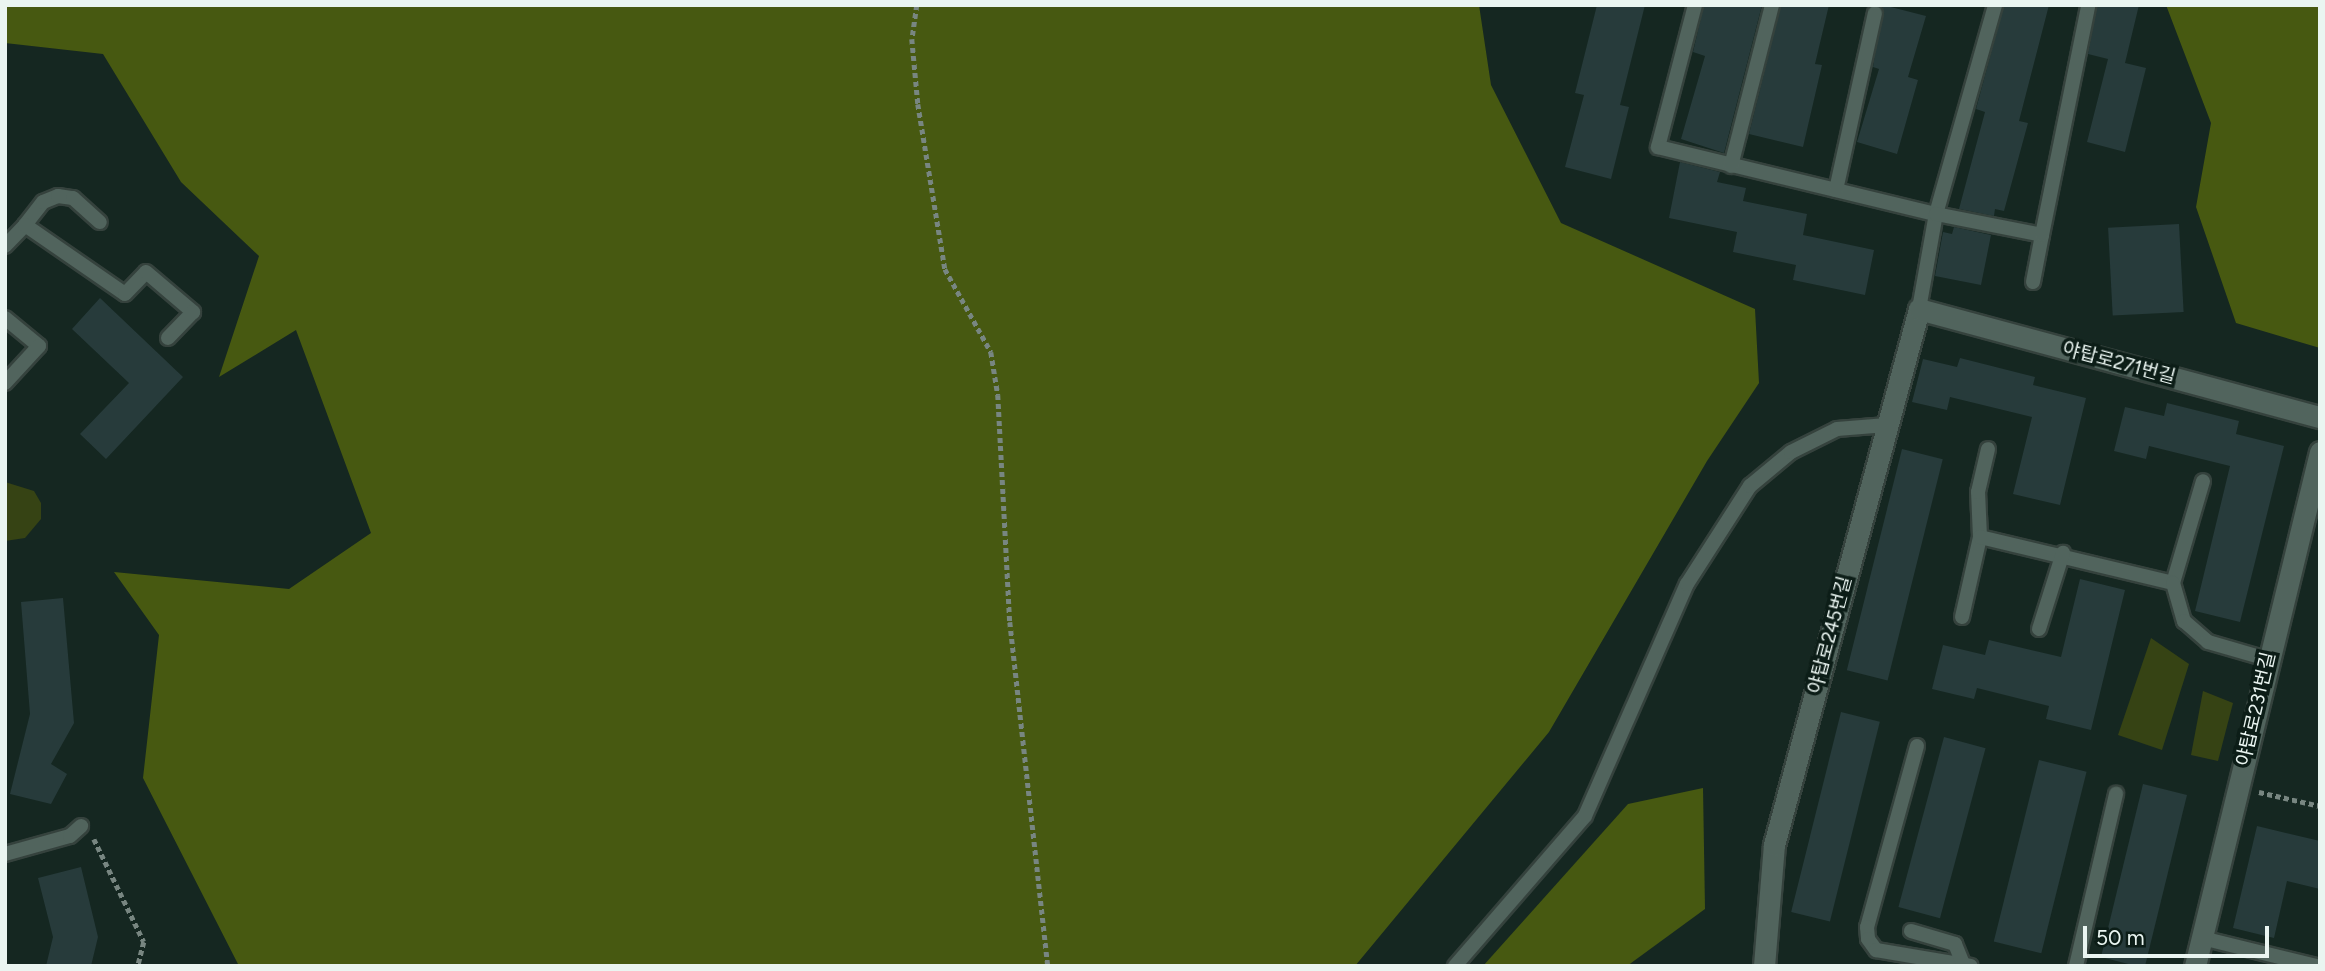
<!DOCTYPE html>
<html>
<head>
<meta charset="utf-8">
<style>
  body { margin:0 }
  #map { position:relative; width:2325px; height:971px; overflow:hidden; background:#152721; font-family:Figtree,"Noto Sans KR",sans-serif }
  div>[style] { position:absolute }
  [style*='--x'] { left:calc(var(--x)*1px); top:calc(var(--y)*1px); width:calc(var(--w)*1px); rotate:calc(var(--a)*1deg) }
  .green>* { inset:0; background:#364314 }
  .forest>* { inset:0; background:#475911 }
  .building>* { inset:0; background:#273b3b; transform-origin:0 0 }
  .path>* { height:4.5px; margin-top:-2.25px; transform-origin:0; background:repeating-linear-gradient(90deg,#788681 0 5px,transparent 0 8.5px) }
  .roads { filter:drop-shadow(2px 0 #35423d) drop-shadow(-2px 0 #35423d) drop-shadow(0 2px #35423d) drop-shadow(0 -2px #35423d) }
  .lane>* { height:14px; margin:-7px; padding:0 7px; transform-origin:7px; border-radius:7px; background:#51645d }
  .street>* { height:21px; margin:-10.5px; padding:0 10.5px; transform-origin:10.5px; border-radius:10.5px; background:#51645d }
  span { translate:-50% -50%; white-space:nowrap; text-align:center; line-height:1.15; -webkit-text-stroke:7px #0c1d17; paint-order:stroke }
  .street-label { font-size:19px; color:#eaf5f1 }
  .frame { position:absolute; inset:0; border:7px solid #eaf5f1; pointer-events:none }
  .scale { position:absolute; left:2083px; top:926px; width:186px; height:32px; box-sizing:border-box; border:4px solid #eaf5f1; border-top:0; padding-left:9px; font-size:21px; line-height:24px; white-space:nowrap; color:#eaf5f1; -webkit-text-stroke:5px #0c1d17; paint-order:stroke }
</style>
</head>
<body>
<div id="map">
  <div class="green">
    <div style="clip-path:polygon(5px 482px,34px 491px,41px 503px,41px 519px,25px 538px,5px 541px)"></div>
    <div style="clip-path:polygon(2151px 638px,2189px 664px,2162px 750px,2118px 735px)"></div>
    <div style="clip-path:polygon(2203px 691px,2233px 703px,2218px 761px,2191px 755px)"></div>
  </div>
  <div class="forest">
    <div style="clip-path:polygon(5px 5px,1479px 5px,1491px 85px,1561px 223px,1755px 309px,1759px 383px,1707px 461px,1549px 732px,1355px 966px,239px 966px,143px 778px,159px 635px,114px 572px,289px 589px,371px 533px,296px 330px,219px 377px,259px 256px,181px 182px,103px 54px,5px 43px)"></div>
    <div style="clip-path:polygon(2166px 5px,2320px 5px,2320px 348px,2236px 323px,2196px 207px,2211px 123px)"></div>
    <div style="clip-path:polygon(1703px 788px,1705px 909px,1627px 966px,1483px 966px,1628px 804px)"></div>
  </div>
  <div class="building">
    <div style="clip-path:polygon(1597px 5px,1645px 5px,1620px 105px,1629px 107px,1611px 179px,1565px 167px,1584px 95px,1575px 93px)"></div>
    <div style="clip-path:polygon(1704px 5px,1762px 5px,1724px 153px,1681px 139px,1705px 56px,1693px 52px)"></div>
    <div style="clip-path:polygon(1781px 5px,1829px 5px,1815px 64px,1822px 65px,1803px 147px,1749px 134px)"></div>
    <div style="clip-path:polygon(1883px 5px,1926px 16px,1908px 77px,1918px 80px,1897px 154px,1857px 142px,1879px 69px,1873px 67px)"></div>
    <div style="clip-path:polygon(2004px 5px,2049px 5px,2019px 121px,2028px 123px,2004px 211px,1995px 209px,1994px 216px,1959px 209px,1985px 112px,1976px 109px)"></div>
    <div style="clip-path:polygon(2097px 5px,2139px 5px,2125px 63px,2146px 68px,2125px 152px,2087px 142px,2108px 59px,2088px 54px)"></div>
    <div style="clip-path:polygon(1680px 162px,1720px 172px,1717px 182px,1746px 188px,1743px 201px,1807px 214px,1803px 235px,1874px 250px,1865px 295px,1793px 280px,1796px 265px,1733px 252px,1737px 232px,1669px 218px)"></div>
    <div style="left:2179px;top:224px;width:88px;height:71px;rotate:87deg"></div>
    <div style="clip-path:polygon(1954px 227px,1991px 235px,1981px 285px,1935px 276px,1943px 232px,1952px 234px)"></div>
    <div style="clip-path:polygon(100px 298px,183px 377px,106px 459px,80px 434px,129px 383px,72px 329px)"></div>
    <div style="clip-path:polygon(1960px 358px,2035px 377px,2033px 385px,2086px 398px,2060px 505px,2013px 494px,2032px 417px,1950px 397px,1947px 410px,1912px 402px,1923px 359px,1957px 367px)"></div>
    <div style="clip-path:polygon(2167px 403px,2239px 421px,2236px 434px,2284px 446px,2240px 622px,2195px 611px,2230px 466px,2149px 446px,2146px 459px,2114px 451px,2125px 407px,2164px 416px)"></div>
    <div style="left:1902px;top:449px;width:42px;height:228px;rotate:14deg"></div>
    <div style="clip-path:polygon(2080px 579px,2125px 590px,2091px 730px,2046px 719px,2049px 706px,1977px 688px,1974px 699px,1932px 689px,1943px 645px,1985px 655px,1989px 640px,2061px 657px)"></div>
    <div style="clip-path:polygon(63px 598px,74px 723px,51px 764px,67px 774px,51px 804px,10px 794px,30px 714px,21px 602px)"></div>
    <div style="left:1841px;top:712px;width:40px;height:206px;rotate:14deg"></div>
    <div style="left:1944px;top:737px;width:43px;height:176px;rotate:15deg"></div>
    <div style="left:2039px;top:760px;width:49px;height:187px;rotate:14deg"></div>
    <div style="clip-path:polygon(2143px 784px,2187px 795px,2145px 966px,2136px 966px,2101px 957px)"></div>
    <div style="clip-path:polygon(2257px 826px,2320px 841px,2320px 889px,2287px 881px,2274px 938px,2233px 928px)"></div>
    <div style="clip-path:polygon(81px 867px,98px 937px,91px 966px,46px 966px,53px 937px,38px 878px)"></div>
  </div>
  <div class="path">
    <div style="--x:917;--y:5;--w:34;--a:98"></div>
    <div style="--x:912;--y:39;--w:65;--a:84.7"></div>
    <div style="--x:918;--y:104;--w:167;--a:80.7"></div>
    <div style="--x:945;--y:269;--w:95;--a:61"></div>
    <div style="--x:991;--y:352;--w:44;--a:80.8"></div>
    <div style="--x:998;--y:395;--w:227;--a:87"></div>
    <div style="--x:1010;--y:622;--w:346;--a:83.7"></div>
    <div style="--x:2259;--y:792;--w:63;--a:12.9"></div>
    <div style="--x:94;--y:839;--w:114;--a:64.1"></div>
    <div style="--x:144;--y:942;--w:25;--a:104"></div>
  </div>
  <div class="roads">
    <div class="lane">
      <div style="--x:1695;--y:5;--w:147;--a:104.6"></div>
      <div style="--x:1658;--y:147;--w:286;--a:13.6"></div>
      <div style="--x:1936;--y:214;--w:217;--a:-74.2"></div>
      <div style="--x:1731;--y:166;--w:166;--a:-75.7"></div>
      <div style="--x:1836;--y:190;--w:181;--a:-77.6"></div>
      <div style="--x:25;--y:225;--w:29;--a:-52"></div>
      <div style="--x:43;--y:202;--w:16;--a:-22"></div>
      <div style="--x:58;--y:196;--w:15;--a:8"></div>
      <div style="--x:73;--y:198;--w:36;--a:42"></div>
      <div style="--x:5;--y:246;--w:29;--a:-46"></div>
      <div style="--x:25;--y:225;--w:121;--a:34.6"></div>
      <div style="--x:125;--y:294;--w:30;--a:-46"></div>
      <div style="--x:146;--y:272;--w:62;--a:40.4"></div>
      <div style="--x:193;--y:312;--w:36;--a:134"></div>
      <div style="--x:2033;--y:282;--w:48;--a:-79.2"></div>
      <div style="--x:1919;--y:309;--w:97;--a:-79.9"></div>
      <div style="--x:1936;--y:214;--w:108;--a:11.2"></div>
      <div style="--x:2042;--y:235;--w:234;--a:-78.6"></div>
      <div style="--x:5;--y:318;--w:44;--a:39.5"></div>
      <div style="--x:39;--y:346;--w:50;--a:132.6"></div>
      <div style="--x:1980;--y:537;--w:45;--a:-92.5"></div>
      <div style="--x:1978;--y:492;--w:44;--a:-76.9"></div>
      <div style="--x:2173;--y:583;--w:106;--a:-73.6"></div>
      <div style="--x:1962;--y:617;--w:82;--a:-77.3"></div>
      <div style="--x:1980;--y:537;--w:198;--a:13.4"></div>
      <div style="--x:2173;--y:583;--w:40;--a:74"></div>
      <div style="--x:2184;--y:621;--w:32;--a:41"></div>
      <div style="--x:2208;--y:642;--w:61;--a:16.1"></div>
      <div style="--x:2039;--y:629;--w:80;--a:-72.5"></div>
      <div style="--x:1917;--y:746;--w:188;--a:105.4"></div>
      <div style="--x:1867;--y:927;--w:12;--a:85"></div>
      <div style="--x:1868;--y:939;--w:14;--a:54"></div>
      <div style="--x:1876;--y:950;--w:96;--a:9.6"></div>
      <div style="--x:5;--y:854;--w:67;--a:-15.5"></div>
      <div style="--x:70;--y:836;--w:15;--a:-42"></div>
      <div style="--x:1911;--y:931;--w:46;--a:16.5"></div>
      <div style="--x:1955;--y:944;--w:22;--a:68"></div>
      <div style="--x:2202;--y:938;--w:117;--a:13.8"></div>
      <div style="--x:1455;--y:966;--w:198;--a:-49.1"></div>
      <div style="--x:1585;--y:816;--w:253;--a:-66.3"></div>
      <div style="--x:1687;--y:584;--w:117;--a:-57.3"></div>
      <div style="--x:1750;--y:486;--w:53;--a:-39.7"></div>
      <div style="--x:1791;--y:452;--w:51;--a:-26.6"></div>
      <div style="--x:1837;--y:429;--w:50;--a:-4.6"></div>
      <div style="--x:2076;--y:966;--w:177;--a:-76.9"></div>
    </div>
    <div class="street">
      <div style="--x:1764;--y:966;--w:121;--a:-85.3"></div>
      <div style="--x:1774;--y:845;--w:555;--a:-74.86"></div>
      <div style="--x:1919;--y:309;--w:415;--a:15.1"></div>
      <div style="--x:2195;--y:966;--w:529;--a:-76.33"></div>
    </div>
  </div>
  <div class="street-label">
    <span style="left:2119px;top:363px;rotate:15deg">야탑로271번길</span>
    <span style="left:1830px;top:635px;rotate:-75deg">야탑로245번길</span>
    <span style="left:2256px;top:709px;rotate:-77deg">야탑로231번길</span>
  </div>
  <div class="frame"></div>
  <div class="scale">50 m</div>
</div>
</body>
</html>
